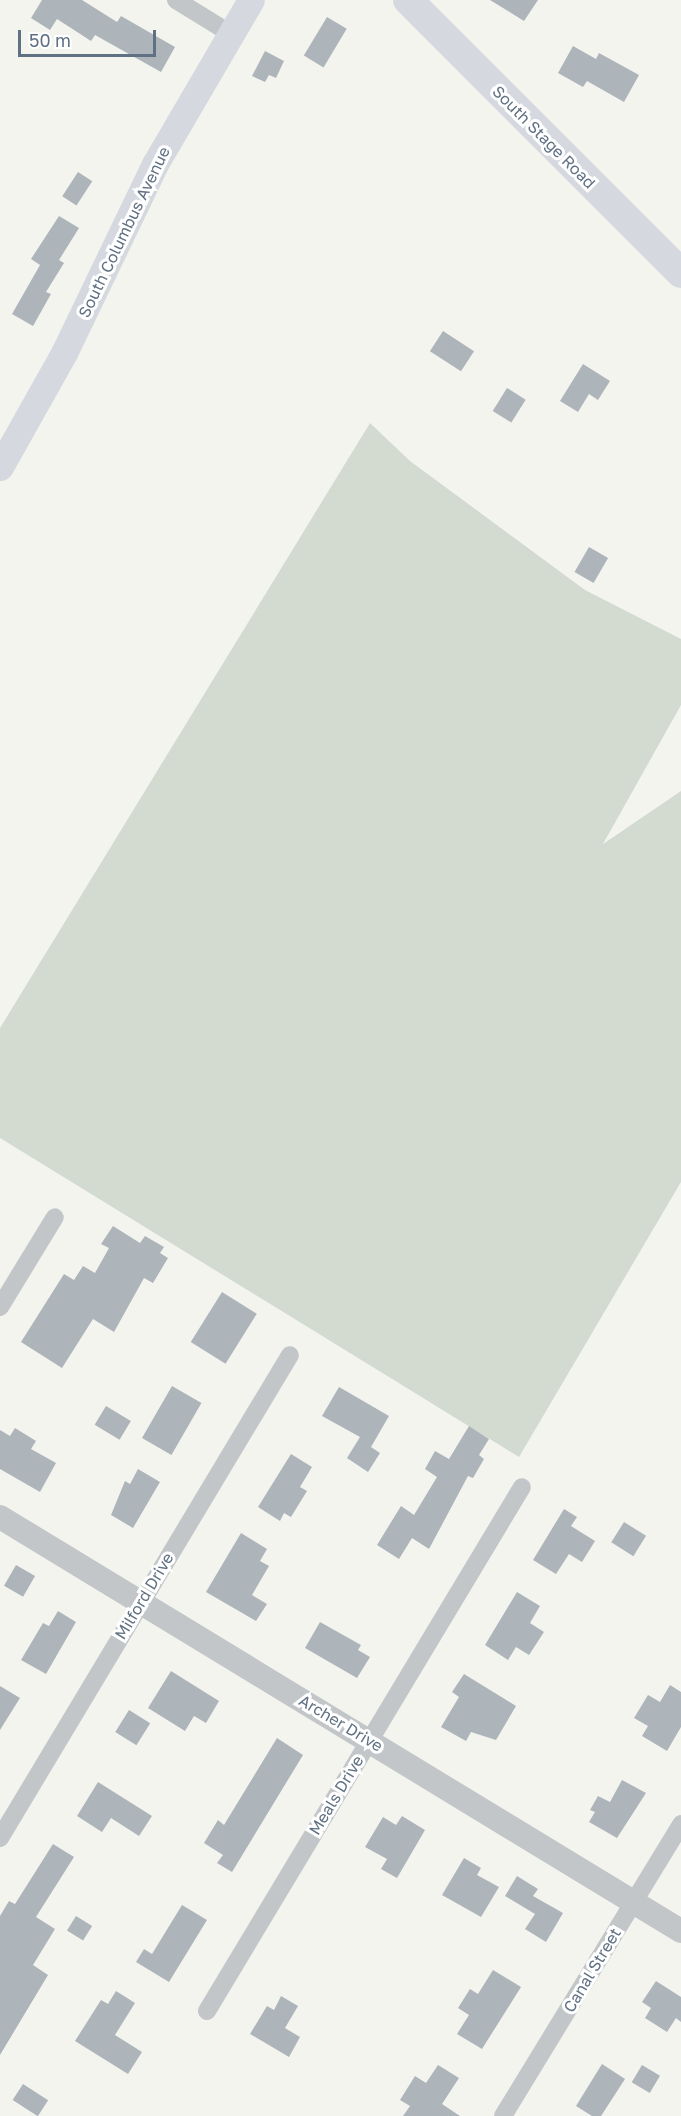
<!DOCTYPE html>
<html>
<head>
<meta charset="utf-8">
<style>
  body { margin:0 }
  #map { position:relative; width:681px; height:2116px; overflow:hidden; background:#f4f4ef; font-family:"Golos Text",sans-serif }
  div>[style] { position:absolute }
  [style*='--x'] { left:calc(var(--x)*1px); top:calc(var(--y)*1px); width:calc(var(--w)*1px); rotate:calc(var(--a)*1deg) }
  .green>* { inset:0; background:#d3dbd0 }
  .building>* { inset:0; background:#adb4ba; transform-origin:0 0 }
  .minor>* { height:18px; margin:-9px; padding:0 9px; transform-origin:9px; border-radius:9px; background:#c2c6c9 }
  .tertiary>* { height:24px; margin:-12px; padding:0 12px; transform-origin:12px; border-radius:12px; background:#c2c6c9 }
  .secondary>* { height:27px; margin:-13.5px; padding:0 13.5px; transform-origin:13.5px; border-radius:13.5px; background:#d5d9df }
  .primary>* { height:30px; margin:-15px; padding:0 15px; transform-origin:15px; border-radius:15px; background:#d5d9df }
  span { translate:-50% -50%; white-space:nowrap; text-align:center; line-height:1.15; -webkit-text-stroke:6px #fff; paint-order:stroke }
  .street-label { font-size:16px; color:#607183 }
  .scale { position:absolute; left:18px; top:30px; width:138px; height:27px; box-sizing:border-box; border:3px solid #607183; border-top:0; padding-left:8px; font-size:18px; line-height:21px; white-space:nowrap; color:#607183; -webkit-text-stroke:4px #fff; paint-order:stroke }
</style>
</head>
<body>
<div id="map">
  <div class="green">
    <div style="clip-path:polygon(370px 423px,410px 461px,585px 590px,681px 639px,681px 705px,603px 844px,681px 791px,681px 1182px,519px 1457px,0 1138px,0 1028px)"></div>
  </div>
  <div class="building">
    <div style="clip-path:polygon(42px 0,82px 0,117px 22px,121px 16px,175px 47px,161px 72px,95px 35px,91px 41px,57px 19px,50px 30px,31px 18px)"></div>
    <div style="clip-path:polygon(490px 0,538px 0,524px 21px)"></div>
    <div style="left:327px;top:17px;width:23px;height:45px;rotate:31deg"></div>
    <div style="clip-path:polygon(573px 46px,596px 59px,599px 53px,639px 75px,624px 102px,587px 81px,583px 87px,558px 73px)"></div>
    <div style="clip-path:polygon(265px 51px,284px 61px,276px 78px,269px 75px,265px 82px,252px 76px)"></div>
    <div style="left:78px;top:172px;width:17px;height:29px;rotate:33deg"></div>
    <div style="clip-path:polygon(59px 216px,79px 228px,59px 260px,64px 263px,46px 292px,51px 294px,33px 326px,12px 314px,40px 265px,31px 259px)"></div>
    <div style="left:443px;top:331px;width:37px;height:24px;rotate:33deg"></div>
    <div style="clip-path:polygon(583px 364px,610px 381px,598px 400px,589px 394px,578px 412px,560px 401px)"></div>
    <div style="left:507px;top:388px;width:22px;height:27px;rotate:32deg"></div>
    <div style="left:589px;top:547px;width:22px;height:29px;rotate:30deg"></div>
    <div style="clip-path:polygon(113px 1226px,140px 1243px,145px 1236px,164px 1247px,160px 1253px,168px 1258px,153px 1283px,144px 1278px,114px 1332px,93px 1319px,62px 1368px,21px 1342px,64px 1274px,74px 1280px,83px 1266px,95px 1273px,109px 1248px,101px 1244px)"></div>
    <div style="left:222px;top:1292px;width:41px;height:59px;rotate:32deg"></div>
    <div style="left:172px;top:1386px;width:34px;height:60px;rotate:30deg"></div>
    <div style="clip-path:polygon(339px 1387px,389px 1416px,371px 1447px,380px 1453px,368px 1472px,347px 1458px,360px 1437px,322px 1416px)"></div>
    <div style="left:106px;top:1406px;width:29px;height:22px;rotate:31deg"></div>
    <div style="clip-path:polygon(469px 1426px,489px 1439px,479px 1455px,484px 1459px,473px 1478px,468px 1476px,429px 1549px,412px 1538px,399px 1559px,377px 1545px,401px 1506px,414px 1515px,437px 1477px,425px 1469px,435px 1451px,449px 1459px)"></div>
    <div style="clip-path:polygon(15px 1428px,36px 1441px,31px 1449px,56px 1463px,40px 1492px,0 1469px,0 1430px,10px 1436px)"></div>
    <div style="clip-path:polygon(291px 1454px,312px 1467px,300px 1487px,307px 1491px,291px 1517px,284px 1513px,280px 1521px,258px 1507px)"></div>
    <div style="clip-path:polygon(138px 1469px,160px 1482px,133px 1528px,111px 1515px,125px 1481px,130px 1484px)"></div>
    <div style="clip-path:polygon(564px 1509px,577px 1517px,571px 1526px,595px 1541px,582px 1562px,569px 1554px,556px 1574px,533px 1560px)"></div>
    <div style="left:624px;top:1522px;width:26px;height:24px;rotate:32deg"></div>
    <div style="clip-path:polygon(241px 1533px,267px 1549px,260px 1561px,269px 1566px,252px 1595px,267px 1604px,256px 1621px,206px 1592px)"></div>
    <div style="left:16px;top:1565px;width:22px;height:24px;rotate:30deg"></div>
    <div style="clip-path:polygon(517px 1592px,540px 1606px,530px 1623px,544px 1632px,529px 1655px,516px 1647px,508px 1660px,485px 1645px)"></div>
    <div style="clip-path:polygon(58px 1611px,76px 1622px,46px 1674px,21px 1660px,43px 1623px,49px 1626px)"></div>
    <div style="clip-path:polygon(320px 1622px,361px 1645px,358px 1650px,370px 1657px,357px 1678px,305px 1648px)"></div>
    <div style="clip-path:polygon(171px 1671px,219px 1701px,206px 1723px,194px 1716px,185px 1731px,148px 1708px)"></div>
    <div style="clip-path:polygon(464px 1674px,516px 1706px,496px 1740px,471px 1732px,466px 1741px,441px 1727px,459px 1697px,452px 1692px)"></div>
    <div style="clip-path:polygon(670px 1685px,681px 1692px,681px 1727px,667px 1751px,642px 1736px,648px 1726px,634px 1718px,648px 1695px,660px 1702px)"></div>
    <div style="clip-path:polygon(0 1686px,20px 1698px,0 1730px)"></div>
    <div style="left:129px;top:1710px;width:25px;height:26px;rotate:32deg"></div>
    <div style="clip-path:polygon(277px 1738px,303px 1755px,232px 1872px,217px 1863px,223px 1855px,204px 1843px,218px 1820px,224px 1825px)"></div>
    <div style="clip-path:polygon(622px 1780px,646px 1793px,617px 1838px,589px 1822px,595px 1812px,590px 1810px,598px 1796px,610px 1802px)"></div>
    <div style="clip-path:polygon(98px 1782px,152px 1816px,139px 1836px,111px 1818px,102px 1832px,77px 1816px)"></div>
    <div style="clip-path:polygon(402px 1816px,425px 1830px,397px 1878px,381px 1869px,387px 1859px,365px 1847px,383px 1817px,396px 1825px)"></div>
    <div style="clip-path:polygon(53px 1844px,74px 1857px,36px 1917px,55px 1929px,33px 1965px,48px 1975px,0 2055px,0 1916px,9px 1901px,15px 1904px)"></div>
    <div style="clip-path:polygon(464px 1858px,481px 1868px,477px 1875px,499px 1887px,481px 1917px,442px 1895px)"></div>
    <div style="clip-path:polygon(517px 1876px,538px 1889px,533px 1896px,563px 1913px,546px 1942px,525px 1929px,535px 1914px,505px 1896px)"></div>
    <div style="clip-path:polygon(182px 1905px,207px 1920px,169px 1982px,136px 1962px,144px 1949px,152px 1954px)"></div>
    <div style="left:76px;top:1916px;width:19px;height:17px;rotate:32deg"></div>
    <div style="clip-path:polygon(493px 1970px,521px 1987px,482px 2049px,457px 2034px,469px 2015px,458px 2008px,470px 1989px,478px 1994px)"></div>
    <div style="clip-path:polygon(656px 1981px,681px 1997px,681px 2022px,676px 2018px,667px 2032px,645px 2018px,651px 2008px,642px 2002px)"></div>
    <div style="clip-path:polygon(116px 1991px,135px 2003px,115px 2035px,142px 2052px,128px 2074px,75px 2041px,101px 2000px,108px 2004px)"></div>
    <div style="clip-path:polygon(281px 1996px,298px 2006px,285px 2028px,300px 2037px,289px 2057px,250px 2034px,267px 2006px,274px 2010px)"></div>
    <div style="clip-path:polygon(602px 2064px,625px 2079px,601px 2116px,592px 2116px,576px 2106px)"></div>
    <div style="clip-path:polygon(438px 2065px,459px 2078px,442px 2104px,460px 2116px,403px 2116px,410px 2106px,400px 2100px,415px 2076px,426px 2083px)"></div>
    <div style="left:642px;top:2065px;width:21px;height:20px;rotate:31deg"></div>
    <div style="left:23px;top:2084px;width:30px;height:19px;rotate:33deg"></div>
  </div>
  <div class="minor">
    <div style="--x:176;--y:0;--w:65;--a:31.7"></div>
    <div style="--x:0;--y:1307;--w:105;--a:-58.6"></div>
    <div style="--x:0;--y:1838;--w:563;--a:-59.02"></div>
    <div style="--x:207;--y:2011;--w:611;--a:-58.99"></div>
    <div style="--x:503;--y:2116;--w:342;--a:-58.6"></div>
  </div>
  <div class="tertiary">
    <div style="--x:0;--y:1517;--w:797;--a:31.3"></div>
  </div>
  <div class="secondary">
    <div style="--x:0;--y:467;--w:131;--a:-60.7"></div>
    <div style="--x:64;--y:353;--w:210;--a:-64.3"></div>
    <div style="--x:155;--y:164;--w:190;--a:-59.7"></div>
  </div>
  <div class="primary">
    <div style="--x:408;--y:0;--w:386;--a:45"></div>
  </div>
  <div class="street-label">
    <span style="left:544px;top:137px;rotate:45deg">South Stage Road</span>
    <span style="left:124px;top:232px;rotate:-64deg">South Columbus Avenue</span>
    <span style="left:144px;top:1596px;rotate:-59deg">Milford Drive</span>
    <span style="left:341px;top:1723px;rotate:31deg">Archer Drive</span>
    <span style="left:336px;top:1795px;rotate:-59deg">Meals Drive</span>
    <span style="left:592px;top:1970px;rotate:-59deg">Canal Street</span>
  </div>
  <div class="scale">50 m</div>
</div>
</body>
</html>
